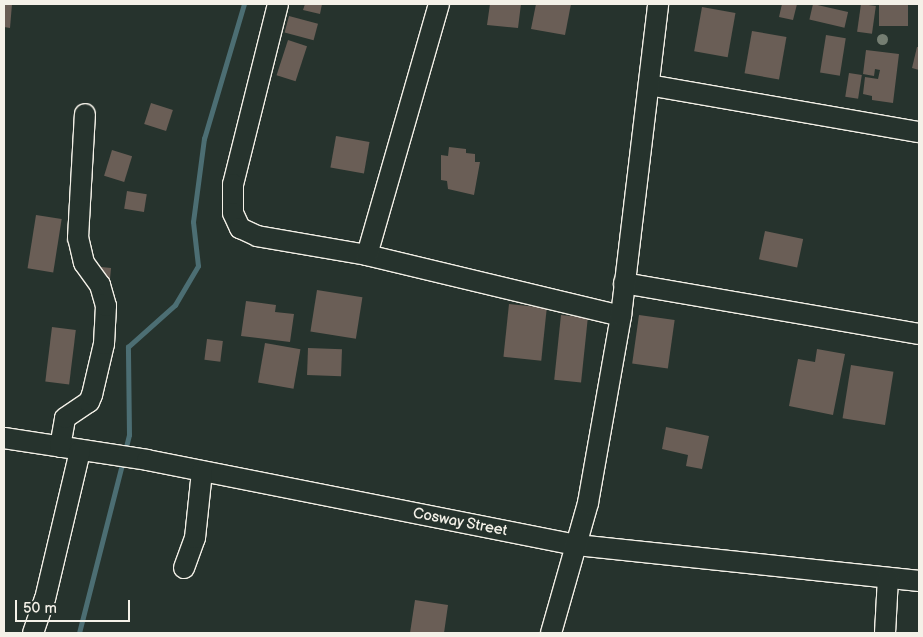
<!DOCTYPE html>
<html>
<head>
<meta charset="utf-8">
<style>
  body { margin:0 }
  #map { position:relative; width:923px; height:637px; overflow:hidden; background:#26332d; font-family:"Balsamiq Sans",sans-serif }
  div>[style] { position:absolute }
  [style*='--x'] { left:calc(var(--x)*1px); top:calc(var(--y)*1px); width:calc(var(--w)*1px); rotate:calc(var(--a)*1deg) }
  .stream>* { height:4.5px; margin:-2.25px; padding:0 2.25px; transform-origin:2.25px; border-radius:2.25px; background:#4c6e73 }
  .building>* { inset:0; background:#6a5e56; transform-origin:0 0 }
  .roads { filter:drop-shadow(1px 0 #f4f1e8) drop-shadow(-1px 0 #f4f1e8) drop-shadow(0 1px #f4f1e8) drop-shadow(0 -1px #f4f1e8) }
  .minor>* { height:20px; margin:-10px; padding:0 10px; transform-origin:10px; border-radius:10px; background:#26332d }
  .trees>* { width:11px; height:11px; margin:-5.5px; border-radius:50%; background:#757e72 }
  span { translate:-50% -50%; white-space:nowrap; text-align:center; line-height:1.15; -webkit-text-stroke:4px #26332d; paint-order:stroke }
  .street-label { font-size:15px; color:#f4f1e8 }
  .frame { position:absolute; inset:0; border:5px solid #f4f1e8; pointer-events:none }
  .scale { position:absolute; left:15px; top:600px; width:115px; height:22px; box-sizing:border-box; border:2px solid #f4f1e8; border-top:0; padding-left:6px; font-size:15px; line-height:18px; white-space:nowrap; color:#f4f1e8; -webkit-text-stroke:4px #26332d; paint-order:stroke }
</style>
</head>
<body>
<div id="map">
  <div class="stream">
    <div style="--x:125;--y:451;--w:16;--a:-76"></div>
    <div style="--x:129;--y:435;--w:88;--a:-90.7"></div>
    <div style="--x:128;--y:347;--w:63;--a:-41.8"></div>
    <div style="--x:175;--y:305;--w:45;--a:-59.5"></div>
    <div style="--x:198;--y:266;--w:44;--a:-96.5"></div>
    <div style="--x:193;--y:222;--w:84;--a:-82.5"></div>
    <div style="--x:204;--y:139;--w:141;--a:-73.5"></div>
    <div style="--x:79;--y:633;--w:178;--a:-75.7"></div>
  </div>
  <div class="building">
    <div style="clip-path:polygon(4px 4px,12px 4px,10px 28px,4px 27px)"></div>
    <div style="clip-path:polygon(305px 4px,322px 4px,320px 14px,303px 10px)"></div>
    <div style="clip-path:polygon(490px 4px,521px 4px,518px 28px,487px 25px)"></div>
    <div style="clip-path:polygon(536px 4px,571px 4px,565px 35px,531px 29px)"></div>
    <div style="clip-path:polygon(782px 4px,797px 4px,793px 20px,779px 17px)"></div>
    <div style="left:813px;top:4px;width:36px;height:16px;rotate:13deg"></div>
    <div style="left:861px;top:4px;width:15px;height:28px;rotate:8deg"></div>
    <div style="left:879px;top:4px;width:29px;height:22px"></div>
    <div style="left:702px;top:7px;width:34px;height:45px;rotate:10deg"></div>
    <div style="left:289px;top:16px;width:30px;height:17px;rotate:15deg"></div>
    <div style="left:752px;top:31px;width:35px;height:43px;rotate:10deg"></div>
    <div style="left:826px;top:35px;width:20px;height:38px;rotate:9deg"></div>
    <div style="left:288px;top:40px;width:20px;height:37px;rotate:18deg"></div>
    <div style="clip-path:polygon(917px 47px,919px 47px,919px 70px,912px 68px)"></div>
    <div style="clip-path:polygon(866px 50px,899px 54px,893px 103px,872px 100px,872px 96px,863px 94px,865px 77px,878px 79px,880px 70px,875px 69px,874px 76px,863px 74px)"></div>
    <div style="left:849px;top:73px;width:13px;height:24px;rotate:9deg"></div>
    <div style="left:151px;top:103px;width:23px;height:22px;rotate:18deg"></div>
    <div style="left:336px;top:136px;width:34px;height:32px;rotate:10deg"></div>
    <div style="clip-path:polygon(449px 147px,466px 149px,466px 153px,475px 154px,475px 162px,480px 162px,474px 195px,448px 189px,447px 181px,441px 180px,441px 155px,448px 156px)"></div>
    <div style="left:112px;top:150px;width:21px;height:27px;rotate:17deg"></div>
    <div style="left:127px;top:191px;width:20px;height:18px;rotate:9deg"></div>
    <div style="left:36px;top:215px;width:26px;height:54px;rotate:9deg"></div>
    <div style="left:765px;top:231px;width:39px;height:29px;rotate:12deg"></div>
    <div style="clip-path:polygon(101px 267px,111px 268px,110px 279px,99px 277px)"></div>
    <div style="left:317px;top:290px;width:46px;height:42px;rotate:9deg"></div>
    <div style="clip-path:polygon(246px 301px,276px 305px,275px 312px,294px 314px,290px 342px,241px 336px)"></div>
    <div style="left:509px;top:304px;width:38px;height:53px;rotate:6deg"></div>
    <div style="left:561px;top:315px;width:27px;height:65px;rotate:6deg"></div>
    <div style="left:639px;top:315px;width:36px;height:49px;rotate:8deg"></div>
    <div style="left:52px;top:327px;width:24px;height:55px;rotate:7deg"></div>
    <div style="left:207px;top:339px;width:16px;height:21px;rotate:7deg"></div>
    <div style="left:265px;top:343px;width:36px;height:40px;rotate:10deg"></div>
    <div style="left:308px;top:348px;width:34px;height:27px;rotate:2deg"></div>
    <div style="clip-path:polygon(817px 349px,845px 354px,833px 415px,789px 406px,798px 359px,815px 362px)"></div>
    <div style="left:851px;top:365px;width:43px;height:54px;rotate:9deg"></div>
    <div style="clip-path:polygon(666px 427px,709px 436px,702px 469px,686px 466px,688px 455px,662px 449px)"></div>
    <div style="clip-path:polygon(415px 600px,448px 605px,444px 633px,410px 633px)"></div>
  </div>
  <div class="roads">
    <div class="minor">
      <div style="--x:278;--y:4;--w:186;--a:104"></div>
      <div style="--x:233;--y:184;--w:29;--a:90"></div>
      <div style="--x:233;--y:213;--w:17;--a:65"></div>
      <div style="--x:240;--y:228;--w:19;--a:25"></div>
      <div style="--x:257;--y:236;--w:112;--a:9.8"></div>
      <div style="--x:367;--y:255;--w:261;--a:13.5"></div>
      <div style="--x:649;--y:85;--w:274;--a:9.9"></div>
      <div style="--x:367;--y:255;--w:261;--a:-74"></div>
      <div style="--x:624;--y:283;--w:299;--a:9.8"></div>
      <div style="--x:4;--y:438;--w:145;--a:8.7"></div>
      <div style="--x:147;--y:460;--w:438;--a:11.2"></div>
      <div style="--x:577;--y:545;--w:344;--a:6"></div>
      <div style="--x:60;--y:447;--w:29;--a:-80"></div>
      <div style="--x:65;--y:418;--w:29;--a:-34"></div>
      <div style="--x:89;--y:402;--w:8;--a:-67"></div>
      <div style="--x:92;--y:395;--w:52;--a:-76.8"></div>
      <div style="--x:104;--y:344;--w:38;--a:-87"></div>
      <div style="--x:106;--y:306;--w:22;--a:-106"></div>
      <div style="--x:100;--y:285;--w:27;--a:-126"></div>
      <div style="--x:84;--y:263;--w:26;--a:-103"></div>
      <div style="--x:78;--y:238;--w:124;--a:-86.8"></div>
      <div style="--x:184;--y:568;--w:32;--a:-70"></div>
      <div style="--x:195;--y:538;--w:67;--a:-84"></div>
      <div style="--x:33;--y:633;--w:36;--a:-71"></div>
      <div style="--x:45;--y:599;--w:152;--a:-76.7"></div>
      <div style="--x:551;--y:633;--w:135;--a:-74.1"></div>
      <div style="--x:588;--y:503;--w:190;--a:-80"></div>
      <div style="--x:621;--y:316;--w:314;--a:-83.2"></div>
      <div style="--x:885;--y:633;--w:55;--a:-86.9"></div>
    </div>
  </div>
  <div class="trees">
    <div style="left:882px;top:39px"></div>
  </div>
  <div class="street-label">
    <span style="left:460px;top:522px;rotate:11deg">Cosway Street</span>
  </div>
  <div class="frame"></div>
  <div class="scale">50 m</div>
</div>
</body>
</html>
